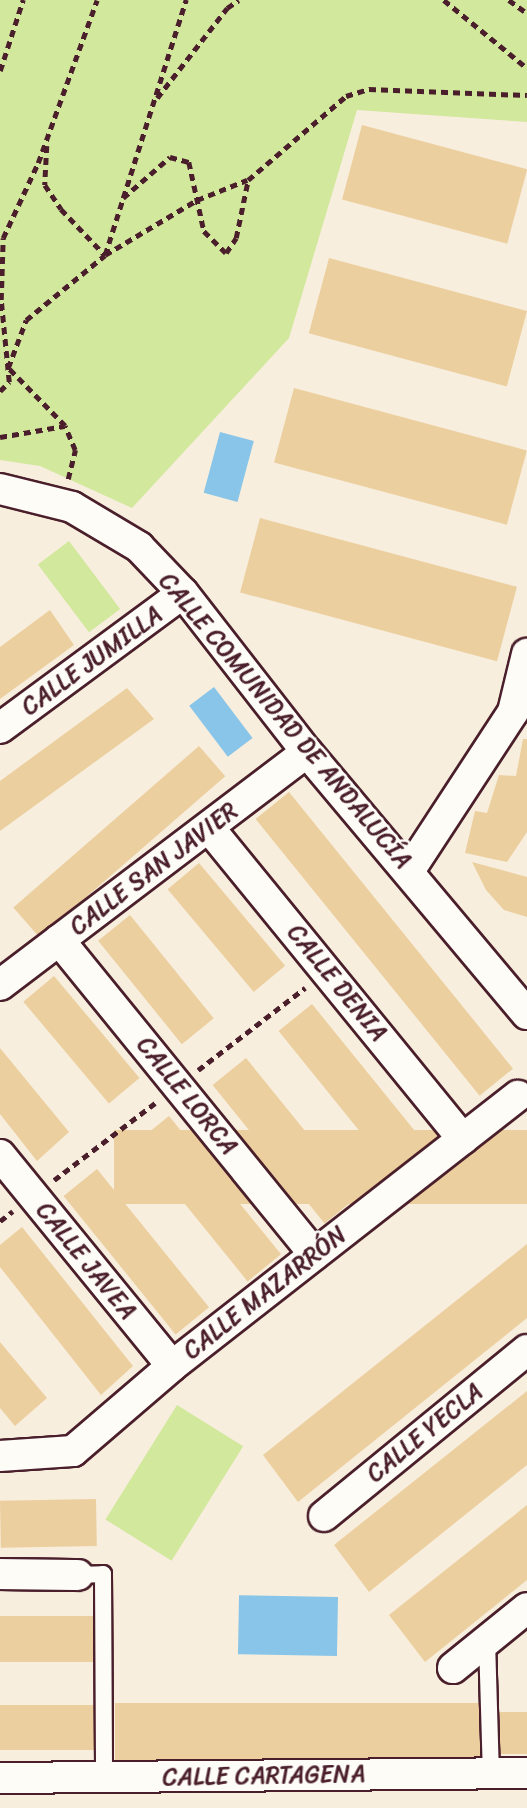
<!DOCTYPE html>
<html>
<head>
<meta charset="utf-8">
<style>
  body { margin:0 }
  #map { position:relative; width:527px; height:1808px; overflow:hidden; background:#f8eedd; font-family:Sriracha,sans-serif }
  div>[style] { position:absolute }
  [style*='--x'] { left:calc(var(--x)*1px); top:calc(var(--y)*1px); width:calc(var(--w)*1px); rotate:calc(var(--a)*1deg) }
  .green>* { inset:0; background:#d1e89d; transform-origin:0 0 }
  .water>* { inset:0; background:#88c5e8; transform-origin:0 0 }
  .building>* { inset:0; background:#eccf9f; transform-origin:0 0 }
  .path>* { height:4.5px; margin-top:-2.25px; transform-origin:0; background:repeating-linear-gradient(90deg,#4a1f2b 0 7px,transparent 0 12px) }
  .roads { filter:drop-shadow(2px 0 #4a1f2b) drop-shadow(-2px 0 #4a1f2b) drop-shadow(0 2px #4a1f2b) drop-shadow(0 -2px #4a1f2b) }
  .lane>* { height:16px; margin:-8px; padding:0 8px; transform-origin:8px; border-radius:8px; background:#fdfcf7 }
  .street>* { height:30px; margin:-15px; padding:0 15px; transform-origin:15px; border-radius:15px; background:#fdfcf7 }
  span { translate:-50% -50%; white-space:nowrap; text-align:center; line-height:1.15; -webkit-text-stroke:5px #fdfcf7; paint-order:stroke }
  .street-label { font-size:24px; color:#4a1f2b }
</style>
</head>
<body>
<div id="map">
  <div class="green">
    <div style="clip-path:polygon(0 0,527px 0,527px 122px,357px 110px,289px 338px,132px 508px,40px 466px,0 460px)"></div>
    <div style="left:69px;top:541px;width:85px;height:39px;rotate:53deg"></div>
    <div style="left:177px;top:1405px;width:78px;height:135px;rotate:32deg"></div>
  </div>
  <div class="water">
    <div style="left:220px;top:432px;width:35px;height:63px;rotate:15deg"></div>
    <div style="left:214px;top:687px;width:64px;height:31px;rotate:53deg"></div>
    <div style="left:338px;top:1597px;width:59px;height:99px;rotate:91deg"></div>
  </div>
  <div class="building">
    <div style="left:362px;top:125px;width:171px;height:77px;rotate:15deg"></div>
    <div style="left:329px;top:258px;width:205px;height:78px;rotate:15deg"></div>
    <div style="left:294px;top:388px;width:241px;height:77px;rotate:15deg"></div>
    <div style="left:260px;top:518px;width:266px;height:77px;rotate:15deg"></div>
    <div style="clip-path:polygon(50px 610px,74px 645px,0 699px,0 647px)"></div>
    <div style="clip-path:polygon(127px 688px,154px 719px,0 831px,0 781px)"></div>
    <div style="clip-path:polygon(523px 739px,527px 739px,527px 832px,507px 862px,465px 853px,475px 811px,487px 813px,499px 775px,516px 776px)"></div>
    <div style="left:199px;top:746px;width:40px;height:246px;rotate:49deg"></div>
    <div style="left:289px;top:792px;width:356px;height:43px;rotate:51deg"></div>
    <div style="clip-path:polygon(472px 862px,527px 877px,527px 917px,504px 910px,486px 890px)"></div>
    <div style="left:199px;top:863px;width:134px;height:41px;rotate:50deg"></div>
    <div style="left:130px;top:915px;width:133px;height:41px;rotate:51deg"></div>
    <div style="left:54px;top:976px;width:133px;height:40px;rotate:50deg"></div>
    <div style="left:312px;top:1004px;width:178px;height:43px;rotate:51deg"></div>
    <div style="clip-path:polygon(0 1048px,69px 1132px,37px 1161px,0 1114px)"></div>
    <div style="left:246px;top:1058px;width:178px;height:43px;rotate:51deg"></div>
    <div style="left:169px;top:1116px;width:178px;height:43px;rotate:51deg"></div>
    <div style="left:527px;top:1130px;width:74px;height:413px;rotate:90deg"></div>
    <div style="left:97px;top:1169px;width:178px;height:43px;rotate:51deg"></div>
    <div style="clip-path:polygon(22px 1227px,133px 1366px,101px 1395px,0 1267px,0 1245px)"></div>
    <div style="clip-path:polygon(527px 1244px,527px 1318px,298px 1502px,263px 1455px)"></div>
    <div style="clip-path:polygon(0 1342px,47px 1398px,15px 1426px,0 1408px)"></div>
    <div style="clip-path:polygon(527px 1391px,527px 1465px,369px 1592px,334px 1545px)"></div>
    <div style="left:96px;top:1499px;width:47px;height:96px;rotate:89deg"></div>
    <div style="clip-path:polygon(527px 1505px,527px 1580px,425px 1662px,389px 1615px)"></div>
    <div style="left:0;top:1616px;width:95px;height:46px"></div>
    <div style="left:115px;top:1703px;width:369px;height:58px"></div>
    <div style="left:0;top:1705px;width:97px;height:45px"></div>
    <div style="left:527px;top:1712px;width:42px;height:30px;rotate:90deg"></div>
  </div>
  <div class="path">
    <div style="--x:444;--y:0;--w:107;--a:39.3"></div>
    <div style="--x:509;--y:0;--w:22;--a:36"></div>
    <div style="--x:0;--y:71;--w:75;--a:-72.1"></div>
    <div style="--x:157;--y:98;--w:114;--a:-52.1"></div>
    <div style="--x:227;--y:8;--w:14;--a:-34"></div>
    <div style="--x:47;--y:146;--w:39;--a:93"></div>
    <div style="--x:45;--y:185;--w:29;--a:56"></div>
    <div style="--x:61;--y:209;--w:64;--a:46.3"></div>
    <div style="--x:105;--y:255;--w:107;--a:-30.9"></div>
    <div style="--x:197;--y:200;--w:54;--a:-21.8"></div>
    <div style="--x:123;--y:198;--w:62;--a:-41.1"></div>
    <div style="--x:170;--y:157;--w:20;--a:15"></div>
    <div style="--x:189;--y:162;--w:71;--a:77.7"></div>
    <div style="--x:204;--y:231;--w:31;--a:45"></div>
    <div style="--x:226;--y:253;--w:18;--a:-56"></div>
    <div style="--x:236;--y:238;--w:59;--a:-78.3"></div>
    <div style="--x:248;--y:180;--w:129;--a:-40.6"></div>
    <div style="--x:346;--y:96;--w:24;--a:-17"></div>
    <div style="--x:369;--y:89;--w:158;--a:2.2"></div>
    <div style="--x:0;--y:391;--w:13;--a:-45"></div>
    <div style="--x:9;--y:382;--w:82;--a:-95.6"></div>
    <div style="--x:1;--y:300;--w:62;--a:-88.2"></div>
    <div style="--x:3;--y:238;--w:83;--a:-65"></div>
    <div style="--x:38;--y:163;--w:173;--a:-70.1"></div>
    <div style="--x:0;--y:437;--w:65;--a:-9.8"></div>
    <div style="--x:68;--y:479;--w:30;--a:-76"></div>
    <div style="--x:75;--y:450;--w:26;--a:-113"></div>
    <div style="--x:65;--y:426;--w:81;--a:-134.5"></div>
    <div style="--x:8;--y:368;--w:51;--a:-69.4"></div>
    <div style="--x:26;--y:320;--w:102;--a:-39.4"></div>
    <div style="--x:105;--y:255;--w:268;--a:-72.4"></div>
    <div style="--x:198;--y:1070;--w:135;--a:-37.5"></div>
    <div style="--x:54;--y:1180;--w:127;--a:-37.3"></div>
    <div style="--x:0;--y:1221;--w:16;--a:-38"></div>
  </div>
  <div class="roads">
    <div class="lane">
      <div style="--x:78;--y:1575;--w:25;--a:-2"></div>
      <div style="--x:103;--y:1574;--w:203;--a:89.7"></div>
      <div style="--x:487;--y:1641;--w:133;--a:88.3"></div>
    </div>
    <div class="street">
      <div style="--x:0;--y:489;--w:74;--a:14"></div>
      <div style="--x:72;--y:507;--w:78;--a:30.8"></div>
      <div style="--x:139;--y:547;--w:64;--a:46.3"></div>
      <div style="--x:183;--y:593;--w:202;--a:52.1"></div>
      <div style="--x:307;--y:752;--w:342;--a:50"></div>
      <div style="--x:0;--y:728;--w:227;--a:-36.4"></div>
      <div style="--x:210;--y:829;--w:400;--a:50.8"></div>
      <div style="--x:409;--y:871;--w:190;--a:-56.8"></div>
      <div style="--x:513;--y:712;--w:60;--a:-76.4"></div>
      <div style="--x:59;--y:940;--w:405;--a:50.9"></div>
      <div style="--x:0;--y:985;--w:385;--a:-37.2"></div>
      <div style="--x:0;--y:1155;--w:272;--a:50.8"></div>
      <div style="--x:0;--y:1456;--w:73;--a:-3.9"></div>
      <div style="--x:73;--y:1451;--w:130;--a:-40.6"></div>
      <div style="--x:172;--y:1366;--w:439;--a:-38"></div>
      <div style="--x:324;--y:1516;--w:262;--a:-39.3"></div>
      <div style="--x:0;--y:1574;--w:78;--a:0.7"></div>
      <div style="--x:453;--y:1668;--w:95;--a:-39"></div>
      <div style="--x:0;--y:1778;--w:527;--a:-0.54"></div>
    </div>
  </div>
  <div class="street-label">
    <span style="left:92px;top:661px;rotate:-36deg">CALLE JUMILLA</span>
    <span style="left:285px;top:721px;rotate:50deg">CALLE COMUNIDAD DE ANDALUCÍA</span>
    <span style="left:154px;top:869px;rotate:-37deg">CALLE SAN JAVIER</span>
    <span style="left:337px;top:983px;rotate:51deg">CALLE DENIA</span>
    <span style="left:187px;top:1096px;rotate:51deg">CALLE LORCA</span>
    <span style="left:86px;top:1261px;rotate:51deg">CALLE JAVEA</span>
    <span style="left:265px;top:1293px;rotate:-38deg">CALLE MAZARRÓN</span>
    <span style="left:425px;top:1433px;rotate:-39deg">CALLE YECLA</span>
    <span style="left:264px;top:1776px;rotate:-1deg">CALLE CARTAGENA</span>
  </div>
</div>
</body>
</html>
